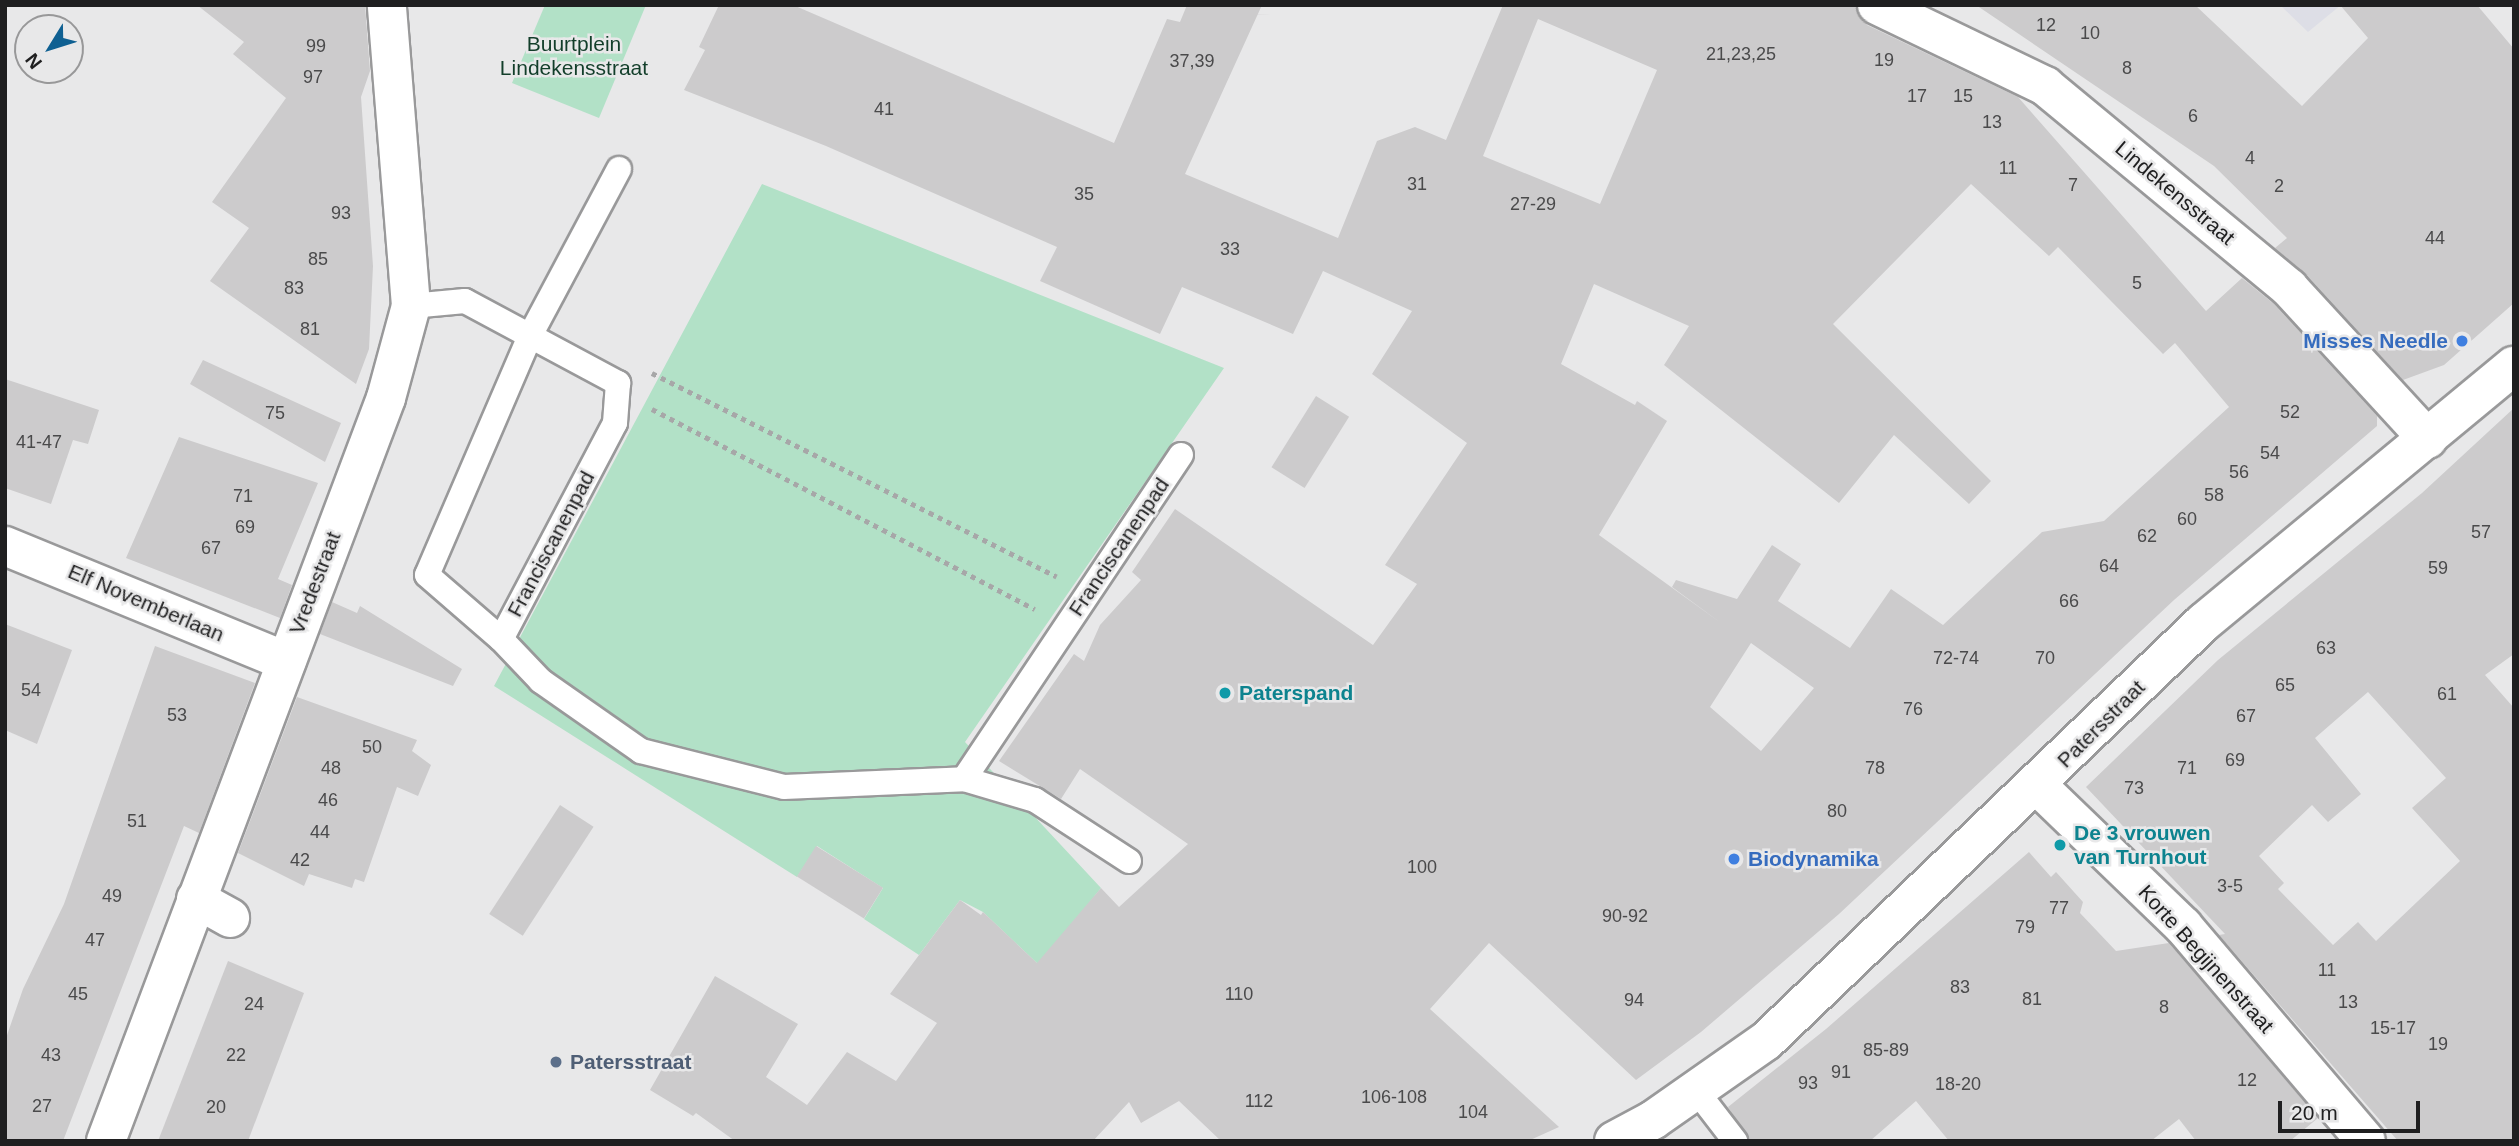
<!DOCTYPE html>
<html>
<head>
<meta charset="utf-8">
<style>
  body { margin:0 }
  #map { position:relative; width:2519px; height:1146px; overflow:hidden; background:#e8e8e9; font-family:Helvetica,sans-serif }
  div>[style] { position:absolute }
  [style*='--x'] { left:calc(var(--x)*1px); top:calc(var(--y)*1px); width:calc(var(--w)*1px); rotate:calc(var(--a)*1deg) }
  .built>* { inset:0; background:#dddee6 }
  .green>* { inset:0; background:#b2e1c7 }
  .building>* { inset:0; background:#cccbcc; transform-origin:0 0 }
  .path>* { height:4.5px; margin-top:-2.25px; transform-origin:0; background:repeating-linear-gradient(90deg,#a7a7a8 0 5px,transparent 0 10px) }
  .roads { filter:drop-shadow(2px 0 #99999a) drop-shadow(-2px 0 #99999a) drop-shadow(0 2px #99999a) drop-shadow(0 -2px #99999a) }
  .lane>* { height:24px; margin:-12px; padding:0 12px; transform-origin:12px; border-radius:12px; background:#fff }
  .street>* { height:38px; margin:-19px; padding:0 19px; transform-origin:19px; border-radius:19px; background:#fff }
  .secondary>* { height:38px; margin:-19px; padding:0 19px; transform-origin:19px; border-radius:19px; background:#fff }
  .dots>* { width:19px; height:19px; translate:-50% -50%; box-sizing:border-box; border:4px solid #e8e8e9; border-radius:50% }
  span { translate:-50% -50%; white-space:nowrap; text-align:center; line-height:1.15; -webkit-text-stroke:5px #e8e8e9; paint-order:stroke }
  .number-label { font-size:18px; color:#4a4a4b }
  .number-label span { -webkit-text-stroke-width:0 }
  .park-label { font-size:21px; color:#123e2a }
  .street-label { font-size:21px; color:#1f1f20 }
  .shop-label { font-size:21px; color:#366cbe; font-weight:700 }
  .right { translate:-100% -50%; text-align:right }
  .left { translate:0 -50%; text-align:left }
  .culture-label { font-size:21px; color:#0d838f; font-weight:700 }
  .service-label { font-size:21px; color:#4e5e75; font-weight:700 }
  .frame { position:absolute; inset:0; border:7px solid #1f1f20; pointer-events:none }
  .north { position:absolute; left:14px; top:14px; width:70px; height:70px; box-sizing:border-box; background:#e8e8e9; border:2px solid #989899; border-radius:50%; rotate:232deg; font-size:19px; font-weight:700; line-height:28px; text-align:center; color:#1f1f20 }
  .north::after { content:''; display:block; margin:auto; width:24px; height:32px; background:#0f6092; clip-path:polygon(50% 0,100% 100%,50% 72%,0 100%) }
  .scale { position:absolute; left:2278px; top:1101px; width:142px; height:32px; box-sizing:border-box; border:4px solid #1f1f20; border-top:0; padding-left:9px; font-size:21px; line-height:24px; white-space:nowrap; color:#1f1f20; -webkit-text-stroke:5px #e8e8e9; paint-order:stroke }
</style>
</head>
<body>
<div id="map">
  <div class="built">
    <div style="clip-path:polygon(2280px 5px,2341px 5px,2308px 32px)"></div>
  </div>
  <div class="green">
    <div style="clip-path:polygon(545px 5px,646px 5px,599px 118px,512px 83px)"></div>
    <div style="clip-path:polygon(762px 184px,1224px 368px,965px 742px,1101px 888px,1039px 965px,983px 912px,960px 900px,919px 955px,864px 919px,883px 888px,817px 846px,797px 877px,494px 686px)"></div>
  </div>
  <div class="building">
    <div style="clip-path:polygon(197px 5px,365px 5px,370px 71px,361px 97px,373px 266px,369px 349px,356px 384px,210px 281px,249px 228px,212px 202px,286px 98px,233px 54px,244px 42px)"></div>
    <div style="clip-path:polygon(evenodd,719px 5px,793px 5px,1114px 143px,1167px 19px,1180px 22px,1187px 5px,1262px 5px,1185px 174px,1338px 238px,1377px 141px,1415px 127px,1446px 140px,1503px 5px,1855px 5px,1867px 25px,2018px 97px,2206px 311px,2242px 278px,2274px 304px,2377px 416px,2377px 426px,2174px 600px,1839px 914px,1701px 1032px,1636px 1080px,1489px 943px,1430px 1009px,1559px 1127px,1528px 1141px,1221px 1141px,1179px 1101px,1141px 1123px,1129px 1102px,1093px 1141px,735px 1141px,696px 1113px,693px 1116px,650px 1090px,715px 976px,798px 1024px,766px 1077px,807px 1105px,847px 1052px,896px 1081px,937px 1023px,890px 994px,960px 900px,981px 915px,983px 912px,1037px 963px,1101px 888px,1119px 907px,1188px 844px,1080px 769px,1061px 799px,999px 761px,1074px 654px,1084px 661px,1100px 625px,1141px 580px,1132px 572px,1175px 509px,1373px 645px,1417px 584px,1385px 565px,1467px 443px,1372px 374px,1412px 311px,1323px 271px,1293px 334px,1182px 287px,1160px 334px,1040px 281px,1057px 247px,826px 146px,684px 90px,705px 50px,699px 47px,719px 5px,1538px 19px,1657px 70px,1600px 204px,1483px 156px,1538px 19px,719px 5px,1971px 184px,2049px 256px,2058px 247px,2163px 354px,2175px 343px,2229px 407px,2104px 521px,2042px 532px,1943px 625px,1891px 589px,1850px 648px,1778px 601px,1801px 564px,1772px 545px,1737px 599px,1676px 580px,1672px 587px,1721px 623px,1599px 535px,1667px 421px,1637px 401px,1635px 405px,1561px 364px,1594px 284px,1689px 326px,1664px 365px,1839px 503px,1894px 435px,1969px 504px,1991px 481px,1833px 324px,1971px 184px,719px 5px,1751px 643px,1814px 688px,1761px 751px,1710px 707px,1751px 643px)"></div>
    <div style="clip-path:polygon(1976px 5px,2195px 5px,2302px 106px,2368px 38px,2340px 5px,2477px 5px,2514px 49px,2514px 303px,2444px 365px,2403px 380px,2305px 273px,2275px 248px,2287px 238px,2214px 166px)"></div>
    <div style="clip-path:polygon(203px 360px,341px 423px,325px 462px,190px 384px)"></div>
    <div style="clip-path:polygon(5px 379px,99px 410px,88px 444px,73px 440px,51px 504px,5px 488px)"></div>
    <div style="left:1316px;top:396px;width:39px;height:84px;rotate:32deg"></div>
    <div style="clip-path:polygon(evenodd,2514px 408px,2514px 654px,2485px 675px,2514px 708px,2514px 1141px,2398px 1141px,2219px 935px,2225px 934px,2086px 787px,2218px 660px,2422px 493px,2514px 408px,2368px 692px,2446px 778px,2412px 808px,2460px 861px,2376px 941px,2358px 922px,2333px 945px,2278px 889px,2284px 883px,2259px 856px,2312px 805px,2328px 822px,2361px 794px,2315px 738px,2368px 692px)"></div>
    <div style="clip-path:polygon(179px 437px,318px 483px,278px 579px,292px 585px,280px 618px,126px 558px)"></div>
    <div style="clip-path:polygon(332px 602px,357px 613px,360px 606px,462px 669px,453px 686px,320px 634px)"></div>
    <div style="clip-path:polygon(5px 624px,72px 650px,37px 744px,5px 730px)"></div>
    <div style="clip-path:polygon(155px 646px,255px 683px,199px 833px,184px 826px,63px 1141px,5px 1141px,5px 1041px,23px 989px,64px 904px)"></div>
    <div style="clip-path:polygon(297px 697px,417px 740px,412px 751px,431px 765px,418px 796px,397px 787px,364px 882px,355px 879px,352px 888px,309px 874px,304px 886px,238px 853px)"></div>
    <div style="left:560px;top:805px;width:40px;height:130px;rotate:33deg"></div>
    <div style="left:816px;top:846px;width:79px;height:36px;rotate:32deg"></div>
    <div style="clip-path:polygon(2029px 852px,2051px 877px,2056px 872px,2083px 902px,2080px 913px,2116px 951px,2169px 943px,2318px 1118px,2290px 1141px,2196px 1141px,2179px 1119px,2151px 1141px,1949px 1141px,1916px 1101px,1870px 1141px,1750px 1141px,1728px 1107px,1826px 1029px)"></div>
    <div style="clip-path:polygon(228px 961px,304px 993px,248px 1141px,158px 1141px)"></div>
  </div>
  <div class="path">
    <div style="--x:652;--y:373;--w:453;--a:26.7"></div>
    <div style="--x:652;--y:409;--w:432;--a:27.6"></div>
  </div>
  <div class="roads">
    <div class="lane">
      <div style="--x:619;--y:169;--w:189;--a:118.1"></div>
      <div style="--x:530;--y:336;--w:260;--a:113.3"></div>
      <div style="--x:427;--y:575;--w:98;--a:40.9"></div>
      <div style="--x:501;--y:639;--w:58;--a:46.4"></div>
      <div style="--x:541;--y:681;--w:122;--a:35"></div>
      <div style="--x:641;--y:751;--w:147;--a:14.1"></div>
      <div style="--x:784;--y:787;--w:180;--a:-2.5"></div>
      <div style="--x:964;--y:779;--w:74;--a:16.5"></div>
      <div style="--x:1035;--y:800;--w:112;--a:33"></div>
      <div style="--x:411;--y:306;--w:54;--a:-5.3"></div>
      <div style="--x:465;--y:301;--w:174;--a:28.2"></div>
      <div style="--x:618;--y:383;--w:40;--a:94.3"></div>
      <div style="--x:615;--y:423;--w:244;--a:117.8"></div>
      <div style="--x:964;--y:779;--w:390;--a:-56.2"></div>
      <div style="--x:1695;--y:1089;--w:66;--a:52.4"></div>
    </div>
    <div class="street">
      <div style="--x:1877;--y:5;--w:187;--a:25.7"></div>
      <div style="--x:2045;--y:86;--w:317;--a:39.6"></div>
      <div style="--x:2289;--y:288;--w:205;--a:47.4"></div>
      <div style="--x:5;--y:546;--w:304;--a:22.3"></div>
      <div style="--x:2038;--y:786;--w:202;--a:44"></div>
      <div style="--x:2183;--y:926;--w:282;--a:49.6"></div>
      <div style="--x:196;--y:899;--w:39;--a:29"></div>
      <div style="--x:106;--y:1141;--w:794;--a:-69.35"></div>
      <div style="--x:386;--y:398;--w:95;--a:-74.8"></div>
      <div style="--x:411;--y:306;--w:302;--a:-94.6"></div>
    </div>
    <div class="secondary">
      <div style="--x:1614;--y:1141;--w:44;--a:-28.3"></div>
      <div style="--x:1653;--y:1120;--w:138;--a:-35"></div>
      <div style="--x:1766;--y:1041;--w:606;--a:-43.73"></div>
      <div style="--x:2204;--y:622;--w:402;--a:-39.6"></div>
    </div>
  </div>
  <div class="dots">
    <div style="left:2462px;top:341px;background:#3f7fe0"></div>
    <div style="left:1225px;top:693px;background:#0f9aa8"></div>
    <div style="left:2060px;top:845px;background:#0f9aa8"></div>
    <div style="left:1734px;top:859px;background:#3f7fe0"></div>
    <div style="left:556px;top:1062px;background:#5c6f8a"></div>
  </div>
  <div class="number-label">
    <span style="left:2046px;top:25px">12</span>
    <span style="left:2090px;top:33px">10</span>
    <span style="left:316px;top:46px">99</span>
    <span style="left:1741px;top:54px">21,23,25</span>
    <span style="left:1884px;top:60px">19</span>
    <span style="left:1192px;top:61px">37,39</span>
    <span style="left:2127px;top:68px">8</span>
    <span style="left:313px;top:77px">97</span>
    <span style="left:1917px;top:96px">17</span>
    <span style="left:1963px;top:96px">15</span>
    <span style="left:884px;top:109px">41</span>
    <span style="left:2193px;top:116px">6</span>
    <span style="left:1992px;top:122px">13</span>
    <span style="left:2250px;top:158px">4</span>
    <span style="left:2008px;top:168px">11</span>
    <span style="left:1417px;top:184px">31</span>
    <span style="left:2073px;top:185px">7</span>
    <span style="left:2279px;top:186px">2</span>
    <span style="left:1084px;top:194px">35</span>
    <span style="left:1533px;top:204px">27-29</span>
    <span style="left:341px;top:213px">93</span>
    <span style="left:2435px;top:238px">44</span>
    <span style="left:1230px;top:249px">33</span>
    <span style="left:318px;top:259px">85</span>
    <span style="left:2137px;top:283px">5</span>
    <span style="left:294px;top:288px">83</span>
    <span style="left:310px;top:329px">81</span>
    <span style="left:2290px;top:412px">52</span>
    <span style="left:275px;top:413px">75</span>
    <span style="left:39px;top:442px">41-47</span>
    <span style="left:2270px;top:453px">54</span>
    <span style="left:2239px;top:472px">56</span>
    <span style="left:2214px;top:495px">58</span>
    <span style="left:243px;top:496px">71</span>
    <span style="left:2187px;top:519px">60</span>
    <span style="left:245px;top:527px">69</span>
    <span style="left:2481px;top:532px">57</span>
    <span style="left:2147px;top:536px">62</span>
    <span style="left:211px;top:548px">67</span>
    <span style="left:2109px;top:566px">64</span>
    <span style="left:2438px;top:568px">59</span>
    <span style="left:2069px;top:601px">66</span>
    <span style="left:2326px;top:648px">63</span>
    <span style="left:1956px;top:658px">72-74</span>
    <span style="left:2045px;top:658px">70</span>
    <span style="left:2285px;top:685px">65</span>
    <span style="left:31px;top:690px">54</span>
    <span style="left:2447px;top:694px">61</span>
    <span style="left:1913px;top:709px">76</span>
    <span style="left:177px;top:715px">53</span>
    <span style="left:2246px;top:716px">67</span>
    <span style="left:372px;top:747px">50</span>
    <span style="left:2235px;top:760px">69</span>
    <span style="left:331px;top:768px">48</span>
    <span style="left:1875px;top:768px">78</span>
    <span style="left:2187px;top:768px">71</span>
    <span style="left:2134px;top:788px">73</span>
    <span style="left:328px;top:800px">46</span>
    <span style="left:1837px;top:811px">80</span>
    <span style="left:137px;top:821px">51</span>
    <span style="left:320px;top:832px">44</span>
    <span style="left:300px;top:860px">42</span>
    <span style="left:1422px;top:867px">100</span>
    <span style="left:2230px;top:886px">3-5</span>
    <span style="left:112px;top:896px">49</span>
    <span style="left:2059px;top:908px">77</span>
    <span style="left:1625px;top:916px">90-92</span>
    <span style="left:2025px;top:927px">79</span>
    <span style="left:95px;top:940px">47</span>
    <span style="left:2327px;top:970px">11</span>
    <span style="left:1960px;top:987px">83</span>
    <span style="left:78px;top:994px">45</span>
    <span style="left:1239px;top:994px">110</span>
    <span style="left:2032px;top:999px">81</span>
    <span style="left:1634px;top:1000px">94</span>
    <span style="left:2348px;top:1002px">13</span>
    <span style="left:254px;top:1004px">24</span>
    <span style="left:2164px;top:1007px">8</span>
    <span style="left:2393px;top:1028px">15-17</span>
    <span style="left:2438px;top:1044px">19</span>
    <span style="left:1886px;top:1050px">85-89</span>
    <span style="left:51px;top:1055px">43</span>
    <span style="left:236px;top:1055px">22</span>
    <span style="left:1841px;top:1072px">91</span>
    <span style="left:2247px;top:1080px">12</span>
    <span style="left:1808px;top:1083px">93</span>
    <span style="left:1958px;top:1084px">18-20</span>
    <span style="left:1394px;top:1097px">106-108</span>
    <span style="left:1259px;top:1101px">112</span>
    <span style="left:42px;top:1106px">27</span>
    <span style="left:216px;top:1107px">20</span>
    <span style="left:1473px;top:1112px">104</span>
  </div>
  <div class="park-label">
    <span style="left:574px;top:56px">Buurtplein<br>Lindekensstraat</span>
  </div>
  <div class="street-label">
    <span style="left:2175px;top:193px;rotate:40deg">Lindekensstraat</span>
    <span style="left:551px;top:544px;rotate:-62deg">Franciscanenpad</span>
    <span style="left:1119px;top:547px;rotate:-56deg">Franciscanenpad</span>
    <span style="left:315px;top:583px;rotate:-69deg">Vredestraat</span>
    <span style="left:146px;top:603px;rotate:23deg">Elf Novemberlaan</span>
    <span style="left:2101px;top:724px;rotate:-45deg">Patersstraat</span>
    <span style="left:2206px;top:959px;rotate:48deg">Korte Begijnenstraat</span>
  </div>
  <div class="shop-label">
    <span class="right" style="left:2448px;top:341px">Misses Needle</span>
    <span class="left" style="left:1748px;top:859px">Biodynamika</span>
  </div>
  <div class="culture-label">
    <span class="left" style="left:1239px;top:693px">Paterspand</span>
    <span class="left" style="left:2074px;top:845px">De 3 vrouwen<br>van Turnhout</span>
  </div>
  <div class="service-label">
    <span class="left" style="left:570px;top:1062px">Patersstraat</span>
  </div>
  <div class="frame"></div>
  <div class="north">N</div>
  <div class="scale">20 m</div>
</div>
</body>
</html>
